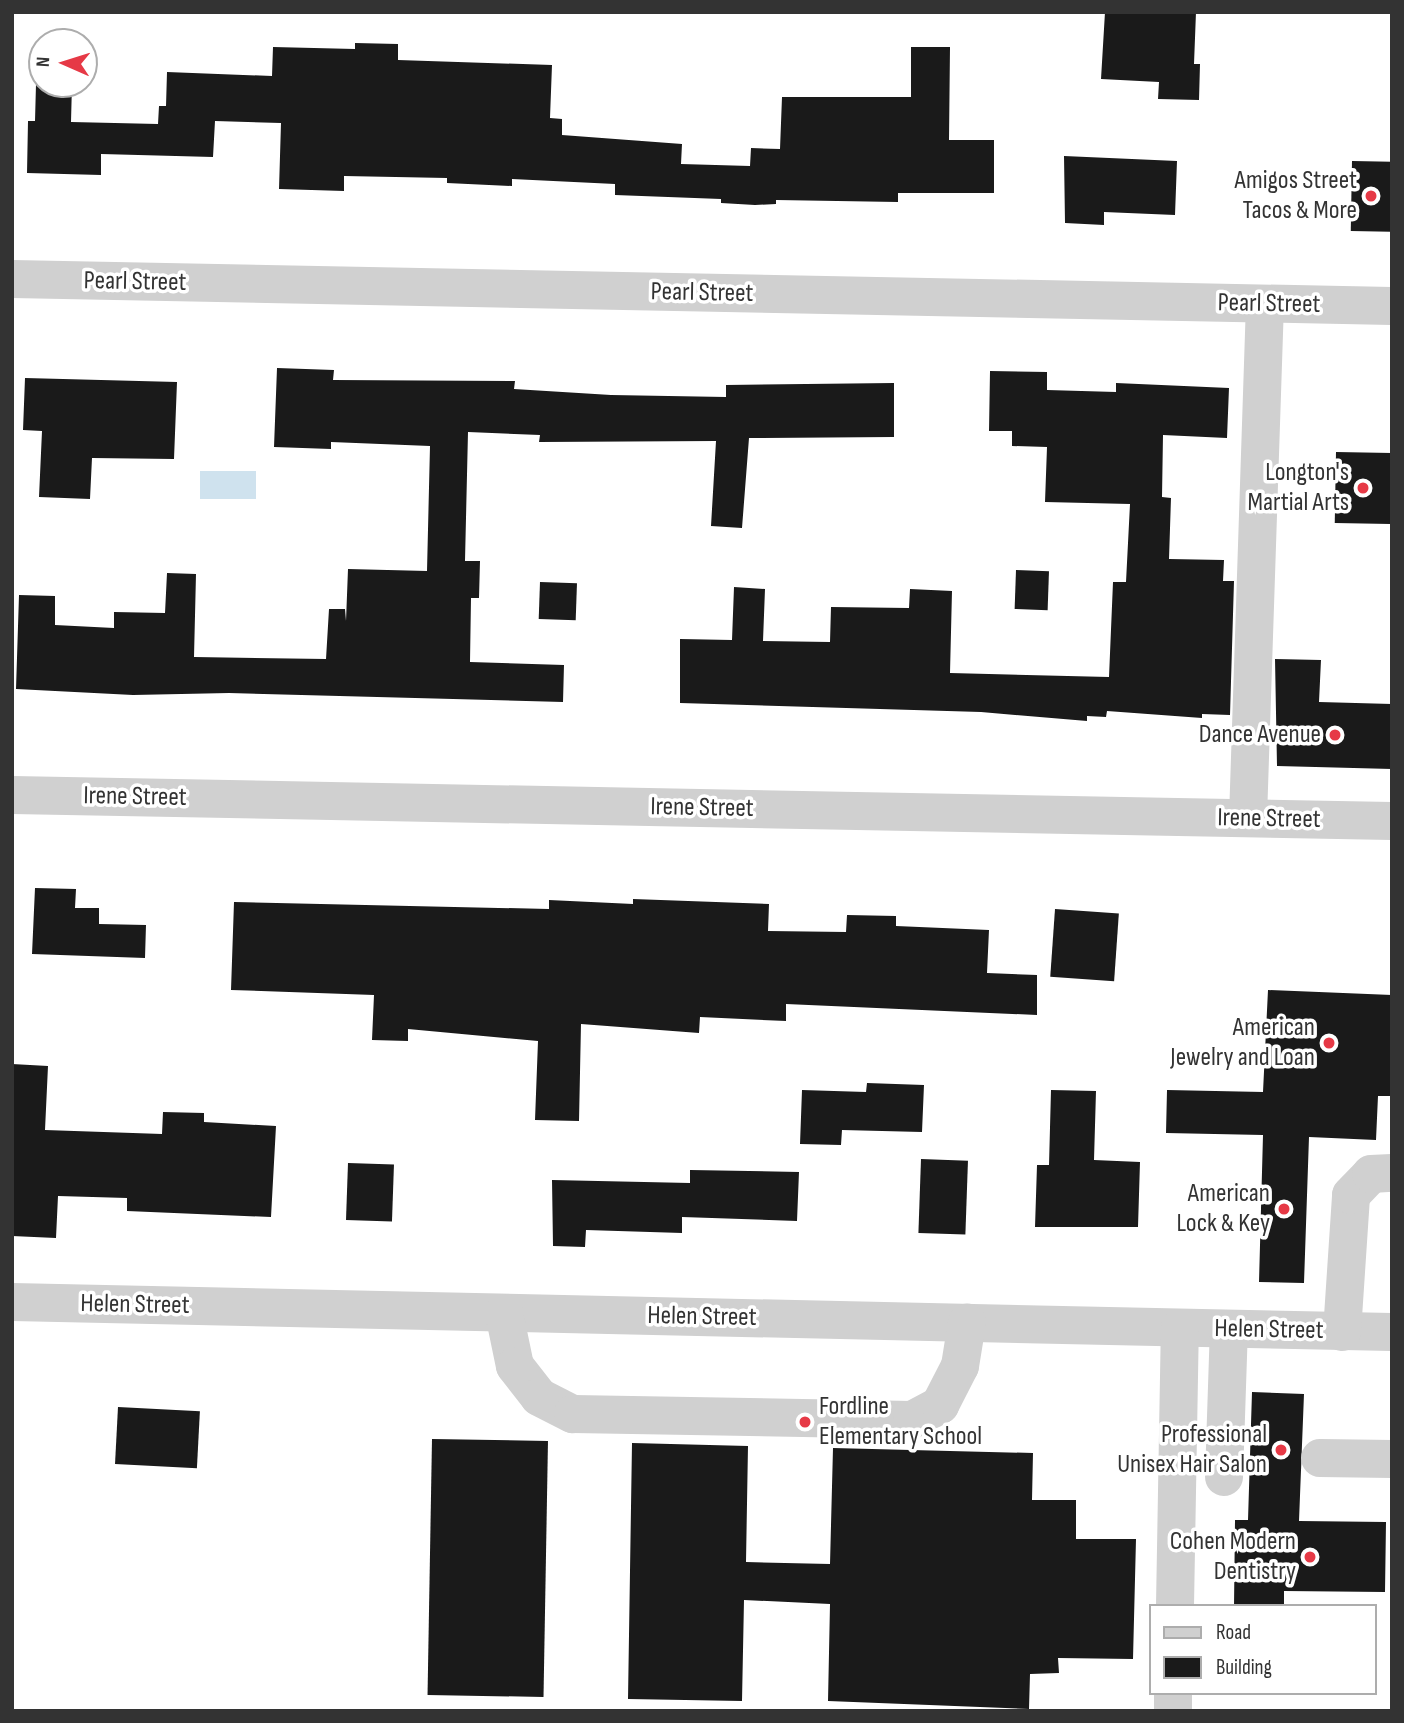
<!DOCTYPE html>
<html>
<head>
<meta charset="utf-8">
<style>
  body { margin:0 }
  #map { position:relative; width:1404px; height:1723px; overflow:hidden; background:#fff; font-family:"Sofia Sans Condensed",sans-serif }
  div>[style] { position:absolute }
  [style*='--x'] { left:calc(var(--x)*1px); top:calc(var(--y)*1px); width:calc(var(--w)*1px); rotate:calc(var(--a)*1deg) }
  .water>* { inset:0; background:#cfe2ee; transform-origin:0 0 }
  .building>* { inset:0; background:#1a1a1a; transform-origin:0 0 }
  .minor>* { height:38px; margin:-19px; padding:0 19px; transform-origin:19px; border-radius:19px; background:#d0d0d0 }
  .dots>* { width:19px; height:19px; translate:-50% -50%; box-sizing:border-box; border:4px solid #fff; border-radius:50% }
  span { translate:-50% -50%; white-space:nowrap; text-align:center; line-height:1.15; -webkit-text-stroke:7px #fff; paint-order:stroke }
  .poi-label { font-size:26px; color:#333 }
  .right { translate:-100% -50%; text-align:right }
  .left { translate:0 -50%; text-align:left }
  .street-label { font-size:26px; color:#333 }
  .frame { position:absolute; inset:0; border:14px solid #333; pointer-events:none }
  .legend { position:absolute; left:1149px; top:1604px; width:228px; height:91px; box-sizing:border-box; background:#fff; border:2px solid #adadad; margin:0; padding:9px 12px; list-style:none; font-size:21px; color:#333 }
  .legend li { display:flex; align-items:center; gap:14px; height:35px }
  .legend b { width:35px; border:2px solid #adadad }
  .north { position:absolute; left:28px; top:28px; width:70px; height:70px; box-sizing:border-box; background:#fff; border:2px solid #adadad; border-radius:50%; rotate:273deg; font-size:19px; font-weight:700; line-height:28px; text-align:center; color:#333 }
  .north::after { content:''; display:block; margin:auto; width:24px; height:32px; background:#e63946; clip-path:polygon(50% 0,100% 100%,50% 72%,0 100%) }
</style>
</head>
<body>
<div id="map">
  <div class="water">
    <div style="left:256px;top:471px;width:28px;height:56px;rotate:90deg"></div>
  </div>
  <div class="building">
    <div style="clip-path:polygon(1105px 12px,1196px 12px,1194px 64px,1200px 64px,1199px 100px,1158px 99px,1159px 82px,1101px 79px)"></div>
    <div style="clip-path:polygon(355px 43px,398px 44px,398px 60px,552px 65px,550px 118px,562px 119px,562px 135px,682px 144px,681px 164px,750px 166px,751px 148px,780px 149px,782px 97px,911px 97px,911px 47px,950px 47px,949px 140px,994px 140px,994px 193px,898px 193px,898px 202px,776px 200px,776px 204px,755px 205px,721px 203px,721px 199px,615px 195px,615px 184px,512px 179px,512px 186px,447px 183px,447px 178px,344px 176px,344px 191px,279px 189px,281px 123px,215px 121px,213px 157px,101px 154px,101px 175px,27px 173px,28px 121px,35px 121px,36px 84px,72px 84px,71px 122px,158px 124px,159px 106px,166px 106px,167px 72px,272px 76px,273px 47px,355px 49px)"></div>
    <div style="clip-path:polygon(1064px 156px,1177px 161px,1175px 215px,1104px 212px,1104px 225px,1065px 223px)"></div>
    <div style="left:1352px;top:161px;width:40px;height:70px;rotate:1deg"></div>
    <div style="clip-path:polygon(277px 368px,334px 370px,333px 380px,515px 381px,514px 389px,611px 395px,726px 397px,726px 385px,894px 383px,894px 437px,749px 438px,742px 528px,711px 526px,716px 441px,539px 442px,540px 435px,468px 432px,465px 561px,480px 561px,479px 598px,471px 598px,470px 662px,564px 665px,563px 702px,229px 693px,133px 695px,16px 689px,19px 595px,55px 596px,55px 625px,114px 628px,114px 612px,165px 613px,167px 573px,196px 574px,194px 657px,326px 659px,329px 609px,345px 609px,346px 621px,348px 569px,427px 571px,430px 446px,331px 442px,331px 449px,274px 447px)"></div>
    <div style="clip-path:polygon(990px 371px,1047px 372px,1047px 390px,1116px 392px,1116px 383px,1229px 388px,1227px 438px,1163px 435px,1162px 497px,1171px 498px,1169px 559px,1224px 560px,1223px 581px,1234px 581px,1230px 715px,1202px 714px,1202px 718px,1107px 711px,1106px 717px,1087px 716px,1087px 721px,981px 712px,680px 703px,680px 639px,732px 640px,734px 587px,765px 589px,763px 641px,830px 642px,831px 607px,909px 608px,910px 589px,952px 591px,950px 673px,1109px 677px,1113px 582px,1126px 582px,1130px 504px,1045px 502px,1047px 447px,1012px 446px,1012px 431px,989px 431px)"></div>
    <div style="clip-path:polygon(25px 378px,177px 382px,174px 459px,92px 458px,90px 499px,39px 497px,42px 431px,23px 430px)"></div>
    <div style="left:1336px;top:452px;width:56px;height:71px;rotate:1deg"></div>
    <div style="left:1016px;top:570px;width:33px;height:39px;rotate:2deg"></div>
    <div style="left:540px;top:582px;width:37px;height:37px;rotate:2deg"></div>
    <div style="clip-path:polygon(1275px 659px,1321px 660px,1319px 702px,1392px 704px,1392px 769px,1277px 766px)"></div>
    <div style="clip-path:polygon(35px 888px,76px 889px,75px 908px,99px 908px,99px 924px,146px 925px,145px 958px,32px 954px)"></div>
    <div style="clip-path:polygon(633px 899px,769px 904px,768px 931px,846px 932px,847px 915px,896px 916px,896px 926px,989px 930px,987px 973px,1037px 975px,1037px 1015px,786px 1004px,786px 1021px,700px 1017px,699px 1033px,581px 1024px,579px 1121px,535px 1120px,538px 1041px,408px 1029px,408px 1041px,372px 1040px,374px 995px,231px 990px,234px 902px,549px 909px,549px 900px,633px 904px)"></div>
    <div style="left:1055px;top:909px;width:64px;height:68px;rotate:4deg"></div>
    <div style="clip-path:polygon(1268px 990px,1392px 995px,1392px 1096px,1378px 1096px,1376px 1140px,1309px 1137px,1304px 1283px,1259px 1282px,1263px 1135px,1166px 1133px,1167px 1090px,1263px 1092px)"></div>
    <div style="clip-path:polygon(12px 1064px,48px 1066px,45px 1130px,162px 1134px,163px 1112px,204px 1113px,204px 1122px,276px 1126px,271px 1217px,127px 1211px,127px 1198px,58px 1196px,56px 1238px,12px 1236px)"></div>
    <div style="clip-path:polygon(867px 1083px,924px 1085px,922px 1132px,842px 1130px,841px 1145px,800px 1144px,802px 1090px,866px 1092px)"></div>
    <div style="clip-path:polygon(1051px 1090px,1096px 1091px,1094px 1160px,1140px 1162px,1138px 1227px,1035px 1227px,1037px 1165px,1049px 1165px)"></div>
    <div style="left:921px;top:1159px;width:47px;height:74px;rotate:2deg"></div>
    <div style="left:348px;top:1163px;width:46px;height:57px;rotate:2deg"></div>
    <div style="clip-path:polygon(690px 1170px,799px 1172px,797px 1221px,682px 1217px,682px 1233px,586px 1230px,585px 1247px,553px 1246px,552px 1180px,690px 1183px)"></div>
    <div style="clip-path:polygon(1252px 1392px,1304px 1394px,1299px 1521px,1386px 1522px,1385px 1592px,1284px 1591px,1284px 1606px,1234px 1606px,1235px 1520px,1248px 1520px)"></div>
    <div style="left:118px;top:1407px;width:82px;height:57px;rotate:3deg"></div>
    <div style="left:432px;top:1439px;width:116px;height:256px;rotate:1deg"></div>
    <div style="clip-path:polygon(632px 1443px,748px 1446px,746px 1562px,830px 1564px,833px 1448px,1033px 1453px,1032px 1500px,1076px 1500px,1076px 1539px,1136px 1539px,1133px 1659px,1058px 1658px,1059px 1673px,1030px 1674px,1029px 1709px,828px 1701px,830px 1604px,744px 1600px,742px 1701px,628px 1699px)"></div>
  </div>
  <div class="minor">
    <div style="--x:12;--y:279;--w:1380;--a:1.12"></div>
    <div style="--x:12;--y:795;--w:1380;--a:1.08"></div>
    <div style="--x:1248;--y:818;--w:514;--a:-88.11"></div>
    <div style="--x:12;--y:1302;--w:1380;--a:1.25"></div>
    <div style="--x:504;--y:1313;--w:54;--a:78.3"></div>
    <div style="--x:515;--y:1366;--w:39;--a:52"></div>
    <div style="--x:539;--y:1397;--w:38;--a:27"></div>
    <div style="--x:573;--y:1414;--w:339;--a:1"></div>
    <div style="--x:912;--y:1420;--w:32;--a:-28"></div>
    <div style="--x:940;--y:1405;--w:44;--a:-62.9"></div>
    <div style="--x:960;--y:1366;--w:44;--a:-80.8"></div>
    <div style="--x:1342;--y:1332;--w:137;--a:-86.2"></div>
    <div style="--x:1351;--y:1195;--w:29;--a:-46"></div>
    <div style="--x:1371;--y:1174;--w:21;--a:-3"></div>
    <div style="--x:1320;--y:1458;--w:72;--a:0.8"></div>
    <div style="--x:1224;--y:1477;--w:148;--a:-88.1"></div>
    <div style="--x:1175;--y:1606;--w:278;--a:-89"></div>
    <div style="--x:1173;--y:1711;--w:18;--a:-90"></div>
  </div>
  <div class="dots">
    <div style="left:1371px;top:196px;background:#e63946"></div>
    <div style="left:1363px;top:488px;background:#e63946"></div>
    <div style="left:1335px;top:735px;background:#e63946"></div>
    <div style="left:1329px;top:1043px;background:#e63946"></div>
    <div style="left:1284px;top:1209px;background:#e63946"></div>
    <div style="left:805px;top:1422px;background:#e63946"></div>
    <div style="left:1281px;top:1450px;background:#e63946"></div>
    <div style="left:1310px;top:1557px;background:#e63946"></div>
  </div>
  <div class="poi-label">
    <span class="right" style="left:1357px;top:196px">Amigos Street<br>Tacos &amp; More</span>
    <span class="right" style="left:1349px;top:488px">Longton's<br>Martial Arts</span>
    <span class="right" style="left:1321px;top:735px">Dance Avenue</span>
    <span class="right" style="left:1315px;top:1043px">American<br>Jewelry and Loan</span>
    <span class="right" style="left:1270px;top:1209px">American<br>Lock &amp; Key</span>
    <span class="left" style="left:819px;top:1422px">Fordline<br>Elementary School</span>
    <span class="right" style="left:1267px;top:1450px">Professional<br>Unisex Hair Salon</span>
    <span class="right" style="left:1296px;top:1557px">Cohen Modern<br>Dentistry</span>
  </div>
  <div class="street-label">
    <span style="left:135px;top:282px;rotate:1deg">Pearl Street</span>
    <span style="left:702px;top:293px;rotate:1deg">Pearl Street</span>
    <span style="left:1269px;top:304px;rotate:1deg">Pearl Street</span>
    <span style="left:135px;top:797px;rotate:1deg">Irene Street</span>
    <span style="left:702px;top:808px;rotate:1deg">Irene Street</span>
    <span style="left:1269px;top:819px;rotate:1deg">Irene Street</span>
    <span style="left:135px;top:1305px;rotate:1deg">Helen Street</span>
    <span style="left:702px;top:1317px;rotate:1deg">Helen Street</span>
    <span style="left:1269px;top:1330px;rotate:1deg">Helen Street</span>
  </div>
  <div class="frame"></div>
  <ul class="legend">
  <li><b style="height:9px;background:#d0d0d0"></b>Road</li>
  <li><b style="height:19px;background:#1a1a1a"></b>Building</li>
  </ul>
  <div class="north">N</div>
</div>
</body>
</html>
